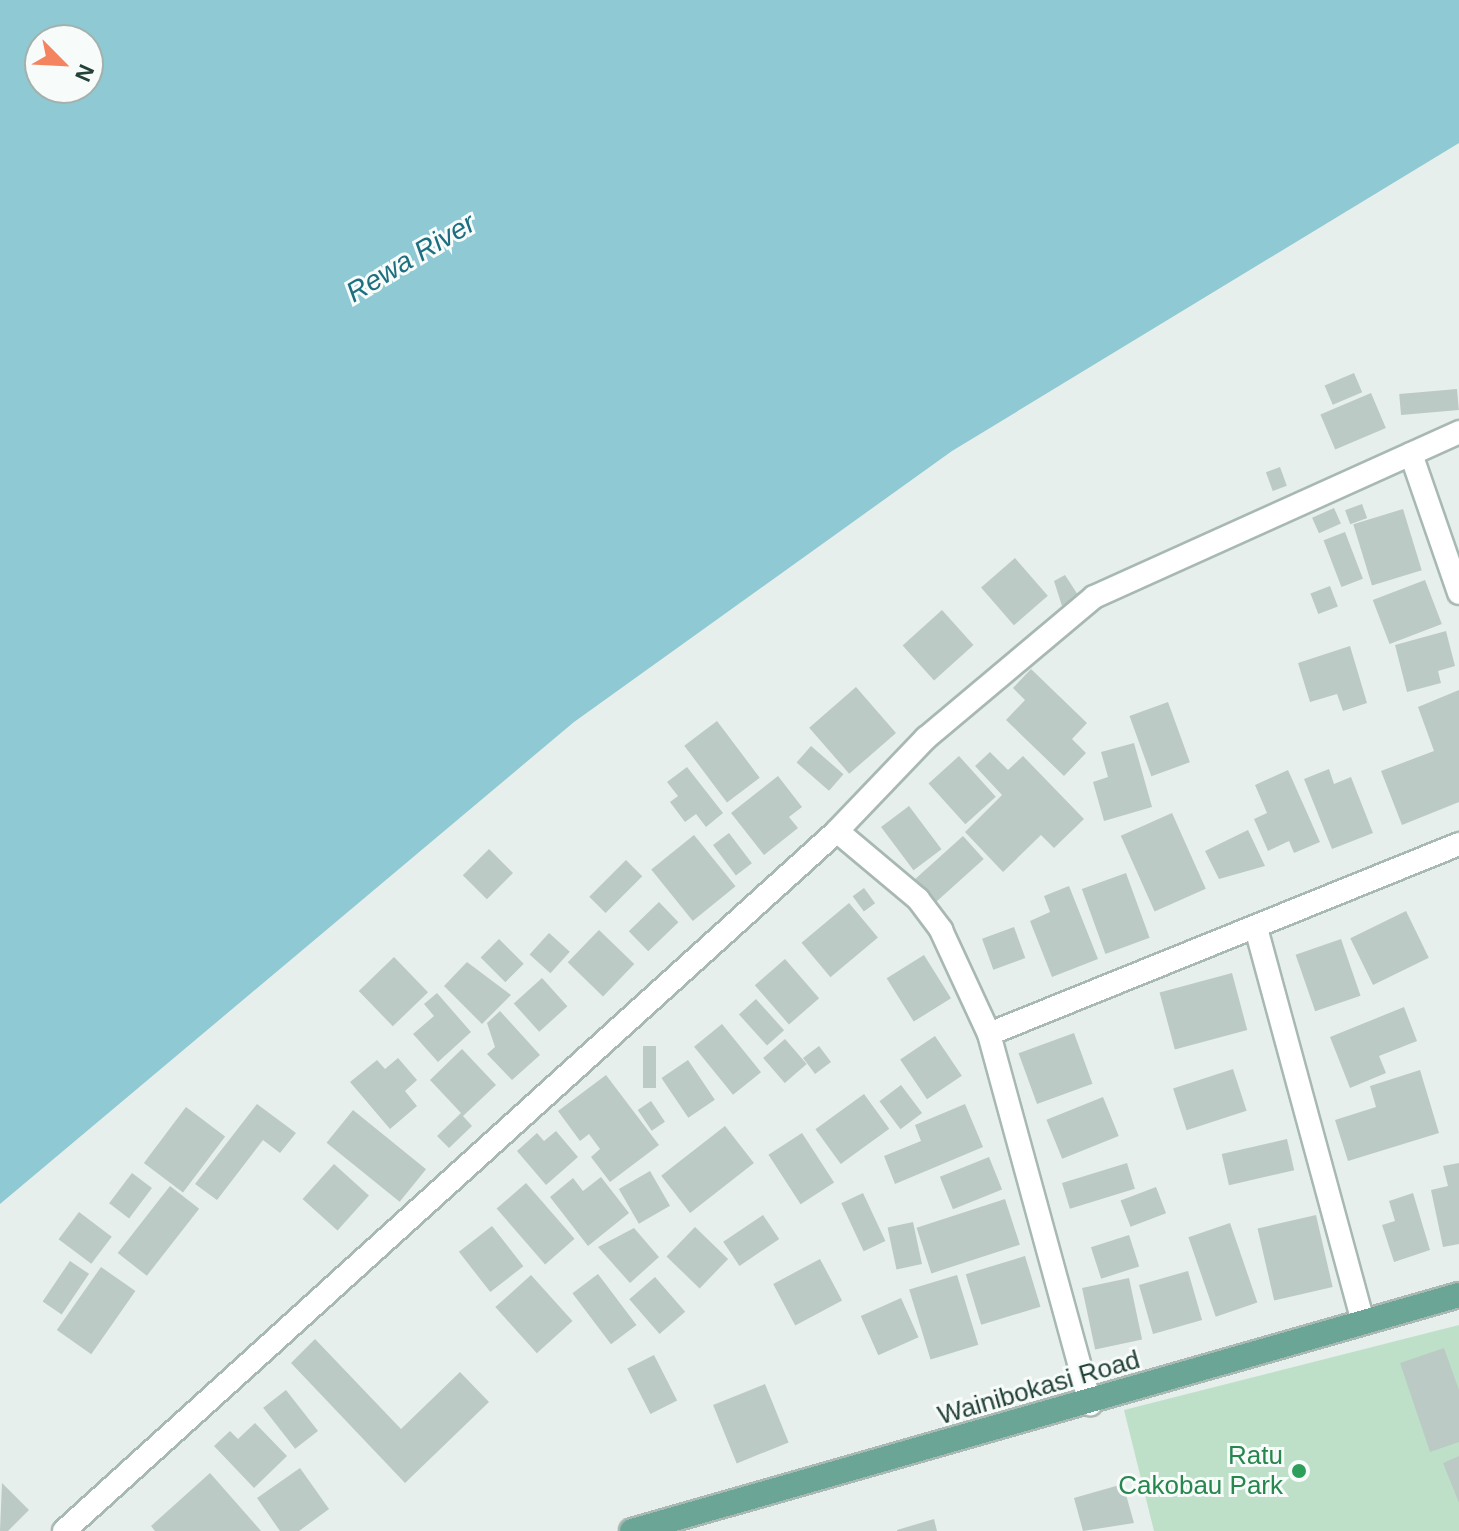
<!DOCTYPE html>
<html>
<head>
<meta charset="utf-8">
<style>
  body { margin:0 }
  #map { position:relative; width:1459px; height:1531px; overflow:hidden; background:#e6efeb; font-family:Helvetica,sans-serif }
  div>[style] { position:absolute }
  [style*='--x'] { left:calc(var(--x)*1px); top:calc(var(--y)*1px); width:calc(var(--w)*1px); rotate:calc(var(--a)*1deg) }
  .green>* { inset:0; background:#bfe0c8 }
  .water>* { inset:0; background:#8ec9d4 }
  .building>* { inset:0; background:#bbcac4; transform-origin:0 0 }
  .roads { filter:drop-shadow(2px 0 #a8b8b2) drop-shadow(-2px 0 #a8b8b2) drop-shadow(0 2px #a8b8b2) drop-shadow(0 -2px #a8b8b2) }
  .minor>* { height:22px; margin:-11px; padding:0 11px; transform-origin:11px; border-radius:11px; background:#fff }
  .major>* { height:24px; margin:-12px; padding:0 12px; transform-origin:12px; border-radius:12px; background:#6aa596 }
  .dots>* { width:22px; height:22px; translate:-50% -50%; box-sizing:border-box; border:4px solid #f7fbf9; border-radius:50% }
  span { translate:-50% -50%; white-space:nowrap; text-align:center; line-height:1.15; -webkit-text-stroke:6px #f7fbf9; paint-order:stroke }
  .street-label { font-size:26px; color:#24423a }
  .leisure-label { font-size:26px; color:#27864d }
  .right { translate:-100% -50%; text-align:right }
  .water-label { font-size:28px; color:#1c6f80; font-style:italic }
  .north { position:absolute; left:24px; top:24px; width:80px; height:80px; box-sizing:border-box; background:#f7fbf9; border:2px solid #a3b1ad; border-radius:50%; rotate:114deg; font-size:22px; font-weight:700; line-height:32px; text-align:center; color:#24423a }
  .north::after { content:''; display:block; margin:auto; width:28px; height:36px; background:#f4845f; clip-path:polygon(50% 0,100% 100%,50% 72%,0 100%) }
</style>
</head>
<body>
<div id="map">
  <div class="green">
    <div style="clip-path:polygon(1459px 1325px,1459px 1531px,1154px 1531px,1124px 1410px)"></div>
  </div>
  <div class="water">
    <div style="clip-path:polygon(evenodd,0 0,1459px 0,1459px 143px,952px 451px,574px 722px,0 1204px,0 0,40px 40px,88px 40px,88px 88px,40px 88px,40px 40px)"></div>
  </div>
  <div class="building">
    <div style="left:1354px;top:373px;width:21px;height:32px;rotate:67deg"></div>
    <div style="left:1457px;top:389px;width:21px;height:58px;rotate:85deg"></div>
    <div style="left:1371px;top:393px;width:38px;height:55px;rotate:67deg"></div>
    <div style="left:1280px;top:467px;width:20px;height:15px;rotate:70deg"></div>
    <div style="left:1362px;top:504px;width:15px;height:18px;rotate:70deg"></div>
    <div style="left:1334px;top:508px;width:17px;height:24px;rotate:66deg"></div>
    <div style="left:1403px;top:509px;width:64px;height:52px;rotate:73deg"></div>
    <div style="left:1345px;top:532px;width:50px;height:23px;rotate:69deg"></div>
    <div style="left:1015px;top:558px;width:50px;height:45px;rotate:49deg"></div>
    <div style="clip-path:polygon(1065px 575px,1078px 595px,1062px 606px,1054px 581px)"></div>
    <div style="left:1425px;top:580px;width:47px;height:56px;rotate:69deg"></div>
    <div style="left:1330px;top:586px;width:22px;height:21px;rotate:69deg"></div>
    <div style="left:942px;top:610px;width:47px;height:53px;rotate:48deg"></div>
    <div style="clip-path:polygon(1446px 631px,1455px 666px,1438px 671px,1441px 683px,1407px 692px,1395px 645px)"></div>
    <div style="clip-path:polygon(1350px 646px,1367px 703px,1343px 711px,1337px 694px,1310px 702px,1298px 663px)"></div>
    <div style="clip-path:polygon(1031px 669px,1087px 723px,1072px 739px,1086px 753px,1064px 776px,1006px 720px,1025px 700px,1013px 688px)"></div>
    <div style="left:856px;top:687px;width:61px;height:62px;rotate:49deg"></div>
    <div style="clip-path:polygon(1459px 690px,1459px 802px,1402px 825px,1381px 771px,1434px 751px,1418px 707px)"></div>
    <div style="left:1168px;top:702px;width:64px;height:41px;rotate:70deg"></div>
    <div style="left:717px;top:721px;width:71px;height:41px;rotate:53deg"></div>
    <div style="clip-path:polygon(1134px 743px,1152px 807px,1104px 821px,1093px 782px,1108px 777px,1101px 752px)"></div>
    <div style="left:811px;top:746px;width:43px;height:22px;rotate:41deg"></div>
    <div style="clip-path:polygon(990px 752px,1008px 770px,1023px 756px,1084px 819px,1054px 848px,1041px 835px,1003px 872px,965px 832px,1002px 795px,975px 766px)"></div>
    <div style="left:959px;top:756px;width:55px;height:41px;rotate:48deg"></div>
    <div style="clip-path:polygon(687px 767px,723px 813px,706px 827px,696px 814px,685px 822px,670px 802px,678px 796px,667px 782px)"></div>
    <div style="clip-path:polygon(1329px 769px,1334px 784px,1351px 777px,1373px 833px,1332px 849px,1304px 779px)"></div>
    <div style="clip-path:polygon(1288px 770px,1320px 842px,1294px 853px,1289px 841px,1268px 851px,1254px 819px,1267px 813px,1255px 785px)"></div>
    <div style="clip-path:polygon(778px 776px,802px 807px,789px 817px,798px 828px,764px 855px,731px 813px)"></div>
    <div style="left:909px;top:806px;width:54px;height:35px;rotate:53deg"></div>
    <div style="left:1172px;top:813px;width:83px;height:56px;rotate:66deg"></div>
    <div style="clip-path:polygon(1248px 830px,1265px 866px,1219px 879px,1205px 851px)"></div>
    <div style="left:729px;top:833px;width:38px;height:20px;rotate:53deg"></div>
    <div style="left:694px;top:835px;width:66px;height:55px;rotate:51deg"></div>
    <div style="left:963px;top:836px;width:31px;height:68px;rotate:48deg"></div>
    <div style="left:489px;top:849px;width:34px;height:37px;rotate:45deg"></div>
    <div style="left:626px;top:860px;width:23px;height:52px;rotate:45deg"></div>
    <div style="left:1126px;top:873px;width:69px;height:47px;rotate:70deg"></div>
    <div style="clip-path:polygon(1069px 886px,1098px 959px,1052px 977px,1030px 921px,1050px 912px,1044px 896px)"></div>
    <div style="left:864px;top:888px;width:19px;height:14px;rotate:54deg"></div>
    <div style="left:659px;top:902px;width:28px;height:42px;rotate:46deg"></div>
    <div style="left:849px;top:903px;width:45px;height:62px;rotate:50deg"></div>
    <div style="left:1406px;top:911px;width:52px;height:62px;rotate:64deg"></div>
    <div style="left:1014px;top:927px;width:33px;height:34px;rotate:70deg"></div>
    <div style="left:599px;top:930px;width:49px;height:45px;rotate:44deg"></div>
    <div style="left:549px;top:933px;width:28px;height:29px;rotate:42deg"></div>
    <div style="left:499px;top:939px;width:35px;height:26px;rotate:45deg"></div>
    <div style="left:1341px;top:939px;width:60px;height:48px;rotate:71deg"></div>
    <div style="left:924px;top:955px;width:51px;height:44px;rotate:58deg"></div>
    <div style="left:394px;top:957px;width:49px;height:49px;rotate:46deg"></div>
    <div style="left:785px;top:959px;width:52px;height:40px;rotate:49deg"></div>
    <div style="clip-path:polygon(467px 962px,511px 995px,482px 1024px,444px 986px)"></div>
    <div style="left:1232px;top:973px;width:59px;height:75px;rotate:75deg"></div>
    <div style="left:542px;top:978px;width:38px;height:38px;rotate:48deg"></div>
    <div style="clip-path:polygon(437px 993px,471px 1032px,438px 1062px,413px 1034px,434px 1016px,424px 1004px)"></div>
    <div style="left:756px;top:999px;width:42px;height:23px;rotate:48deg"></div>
    <div style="clip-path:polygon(1404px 1007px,1417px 1041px,1379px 1056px,1386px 1073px,1350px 1088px,1330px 1037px)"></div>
    <div style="clip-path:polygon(500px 1011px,540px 1055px,512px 1080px,487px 1054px,495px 1047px,487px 1023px)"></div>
    <div style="left:722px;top:1024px;width:62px;height:36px;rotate:51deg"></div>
    <div style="left:1074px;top:1033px;width:54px;height:59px;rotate:70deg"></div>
    <div style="left:935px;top:1036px;width:48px;height:42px;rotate:56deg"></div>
    <div style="left:785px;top:1039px;width:33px;height:29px;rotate:49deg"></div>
    <div style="left:643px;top:1046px;width:13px;height:42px"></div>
    <div style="left:819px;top:1046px;width:20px;height:20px;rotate:53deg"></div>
    <div style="clip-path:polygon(462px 1049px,496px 1085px,463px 1116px,472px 1126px,449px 1148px,437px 1136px,461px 1113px,430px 1080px)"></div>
    <div style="clip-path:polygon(398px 1058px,417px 1080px,405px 1091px,417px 1106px,390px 1129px,350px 1082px,377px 1060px,385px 1069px)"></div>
    <div style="left:688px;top:1060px;width:48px;height:32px;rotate:56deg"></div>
    <div style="left:1233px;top:1069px;width:44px;height:63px;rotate:72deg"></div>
    <div style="clip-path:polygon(1420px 1070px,1439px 1133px,1348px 1161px,1335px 1120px,1376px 1107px,1370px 1086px)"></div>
    <div style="clip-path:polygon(606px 1075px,659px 1145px,610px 1182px,591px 1157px,600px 1149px,589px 1134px,580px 1141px,558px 1111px)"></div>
    <div style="left:901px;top:1085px;width:35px;height:27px;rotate:53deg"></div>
    <div style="left:864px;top:1094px;width:43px;height:60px;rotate:54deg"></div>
    <div style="left:1103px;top:1097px;width:42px;height:61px;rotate:68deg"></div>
    <div style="left:651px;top:1101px;width:25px;height:16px;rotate:56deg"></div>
    <div style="clip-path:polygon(257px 1104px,296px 1133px,280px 1153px,263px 1140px,217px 1200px,195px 1184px)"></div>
    <div style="clip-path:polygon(965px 1104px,983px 1147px,895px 1184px,884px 1156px,921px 1141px,915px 1125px)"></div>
    <div style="left:186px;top:1107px;width:49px;height:70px;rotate:37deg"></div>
    <div style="left:353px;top:1110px;width:94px;height:42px;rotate:39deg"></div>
    <div style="left:725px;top:1126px;width:47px;height:81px;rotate:52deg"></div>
    <div style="clip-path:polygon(556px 1131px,578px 1157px,546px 1185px,517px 1151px,537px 1133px,544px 1141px)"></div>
    <div style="left:802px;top:1133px;width:59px;height:40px;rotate:57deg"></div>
    <div style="left:1287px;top:1139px;width:32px;height:67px;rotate:77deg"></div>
    <div style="left:989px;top:1157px;width:35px;height:53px;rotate:68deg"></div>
    <div style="left:1127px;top:1163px;width:27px;height:68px;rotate:73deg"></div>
    <div style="clip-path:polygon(1459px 1163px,1459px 1244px,1443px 1247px,1431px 1190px,1448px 1186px,1443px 1166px)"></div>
    <div style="left:334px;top:1164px;width:47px;height:47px;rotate:42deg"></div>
    <div style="left:650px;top:1171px;width:40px;height:36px;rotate:60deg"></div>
    <div style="left:132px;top:1173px;width:25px;height:38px;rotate:37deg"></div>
    <div style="clip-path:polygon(601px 1177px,629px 1213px,588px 1246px,550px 1197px,573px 1178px,583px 1191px)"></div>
    <div style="left:526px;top:1183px;width:74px;height:39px;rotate:49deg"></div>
    <div style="left:170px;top:1186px;width:37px;height:85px;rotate:38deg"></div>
    <div style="left:1156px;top:1187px;width:28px;height:38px;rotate:69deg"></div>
    <div style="left:863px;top:1193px;width:53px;height:24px;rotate:65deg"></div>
    <div style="clip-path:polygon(1413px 1193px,1430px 1250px,1394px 1262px,1382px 1225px,1395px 1221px,1389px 1201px)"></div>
    <div style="left:1005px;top:1199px;width:48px;height:93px;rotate:72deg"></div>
    <div style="left:79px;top:1212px;width:41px;height:34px;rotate:37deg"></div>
    <div style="left:763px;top:1215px;width:29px;height:48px;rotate:56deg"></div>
    <div style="left:1316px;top:1215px;width:74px;height:60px;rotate:77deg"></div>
    <div style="left:913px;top:1222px;width:43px;height:26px;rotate:78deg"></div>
    <div style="left:1230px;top:1223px;width:84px;height:44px;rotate:71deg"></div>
    <div style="left:492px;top:1226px;width:51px;height:42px;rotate:52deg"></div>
    <div style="left:695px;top:1227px;width:46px;height:41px;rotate:44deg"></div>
    <div style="clip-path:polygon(634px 1228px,659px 1257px,630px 1283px,598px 1247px)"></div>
    <div style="left:1129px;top:1235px;width:33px;height:40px;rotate:72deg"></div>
    <div style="left:1025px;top:1256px;width:53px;height:62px;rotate:73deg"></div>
    <div style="left:820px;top:1259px;width:47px;height:53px;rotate:62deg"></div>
    <div style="left:70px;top:1261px;width:23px;height:49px;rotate:34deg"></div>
    <div style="left:101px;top:1267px;width:42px;height:77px;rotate:35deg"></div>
    <div style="left:1188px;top:1271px;width:51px;height:51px;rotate:74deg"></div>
    <div style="left:598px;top:1274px;width:64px;height:32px;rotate:53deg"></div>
    <div style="left:531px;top:1275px;width:62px;height:48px;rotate:48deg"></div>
    <div style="left:957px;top:1275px;width:73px;height:50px;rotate:73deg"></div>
    <div style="left:655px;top:1277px;width:46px;height:34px;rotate:49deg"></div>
    <div style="left:1129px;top:1278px;width:63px;height:48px;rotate:78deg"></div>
    <div style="left:901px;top:1298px;width:43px;height:44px;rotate:66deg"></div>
    <div style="clip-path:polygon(315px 1339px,401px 1429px,460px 1372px,489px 1402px,405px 1483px,291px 1363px)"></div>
    <div style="clip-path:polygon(1444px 1348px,1459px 1390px,1459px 1442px,1430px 1452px,1400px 1363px)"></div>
    <div style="left:654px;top:1355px;width:51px;height:30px;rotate:63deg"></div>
    <div style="left:765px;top:1384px;width:63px;height:56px;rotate:68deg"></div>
    <div style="left:286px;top:1390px;width:52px;height:29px;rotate:52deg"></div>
    <div style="clip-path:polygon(255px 1423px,287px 1456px,254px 1488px,214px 1446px,230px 1431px,238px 1439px)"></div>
    <div style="clip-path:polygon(1459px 1456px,1459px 1503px,1443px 1463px)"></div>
    <div style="clip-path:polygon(300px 1468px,329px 1509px,299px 1531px,280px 1531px,257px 1498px)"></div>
    <div style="clip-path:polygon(210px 1473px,261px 1531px,155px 1531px,151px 1526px)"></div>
    <div style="clip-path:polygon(2px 1483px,29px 1510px,8px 1531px,0 1531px)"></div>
    <div style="clip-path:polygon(1123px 1484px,1134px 1523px,1083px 1531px,1074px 1498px)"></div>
    <div style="clip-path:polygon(934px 1519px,937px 1531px,897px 1531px,897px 1530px)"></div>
  </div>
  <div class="roads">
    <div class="minor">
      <div style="--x:1411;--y:454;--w:147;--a:70.9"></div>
      <div style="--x:837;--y:831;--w:106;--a:40"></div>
      <div style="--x:918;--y:899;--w:39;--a:53"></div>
      <div style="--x:941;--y:930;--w:115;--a:65.2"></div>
      <div style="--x:989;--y:1034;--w:384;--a:74.7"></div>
      <div style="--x:1256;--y:928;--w:408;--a:74.8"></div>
      <div style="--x:989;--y:1034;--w:507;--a:-22.01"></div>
      <div style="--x:64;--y:1531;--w:1043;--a:-42.16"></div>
      <div style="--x:837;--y:831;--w:129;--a:-46.3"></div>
      <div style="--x:926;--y:738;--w:219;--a:-40"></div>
      <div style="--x:1094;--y:597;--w:401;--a:-24.3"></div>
    </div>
    <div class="major">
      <div style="--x:632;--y:1531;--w:860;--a:-15.93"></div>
    </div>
  </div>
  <div class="dots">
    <div style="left:1299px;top:1471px;background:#2e9e5b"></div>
  </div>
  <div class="street-label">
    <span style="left:1039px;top:1388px;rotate:-16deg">Wainibokasi Road</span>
  </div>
  <div class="leisure-label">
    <span class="right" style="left:1283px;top:1471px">Ratu<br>Cakobau Park</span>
  </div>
  <div class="water-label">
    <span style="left:411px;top:258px;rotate:-31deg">Rewa River</span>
  </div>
  <div class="north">N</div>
</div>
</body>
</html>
